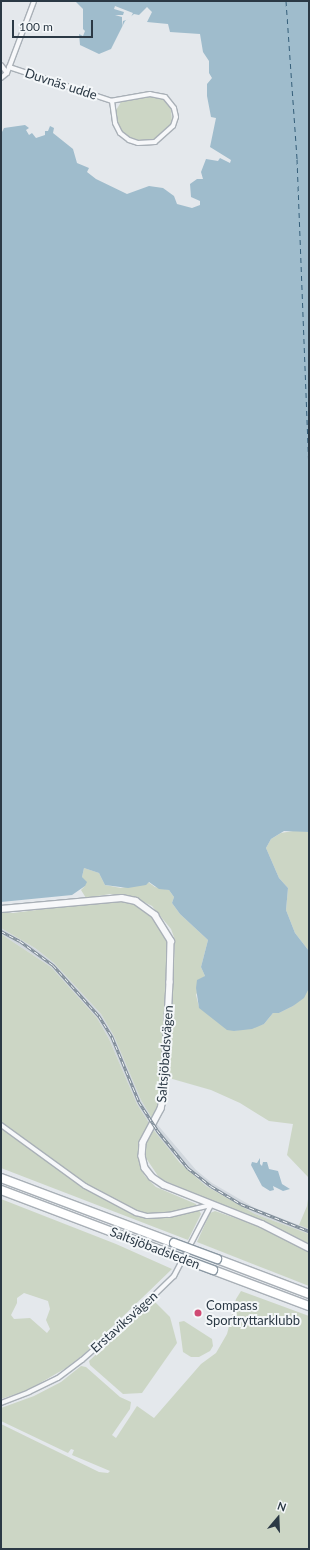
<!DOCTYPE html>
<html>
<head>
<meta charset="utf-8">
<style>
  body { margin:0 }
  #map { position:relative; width:310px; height:1550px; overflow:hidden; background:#e4e8ec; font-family:Lato,sans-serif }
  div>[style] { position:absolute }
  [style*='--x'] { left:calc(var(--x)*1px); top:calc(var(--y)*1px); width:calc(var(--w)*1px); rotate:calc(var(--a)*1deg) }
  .built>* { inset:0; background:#d2d8de }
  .green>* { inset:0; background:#ccd6c5 }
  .water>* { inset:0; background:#9fbccc }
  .pier>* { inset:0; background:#e4e8ec }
  .ferry>* { height:1px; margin-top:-0.5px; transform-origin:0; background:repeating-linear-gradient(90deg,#345e79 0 5px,transparent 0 9px) }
  .roads { filter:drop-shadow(1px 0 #a9b0b7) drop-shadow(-1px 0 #a9b0b7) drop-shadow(0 1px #a9b0b7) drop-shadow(0 -1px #a9b0b7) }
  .minor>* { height:4px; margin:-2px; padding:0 2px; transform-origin:2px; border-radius:2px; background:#f7f8fa }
  .tertiary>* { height:5.5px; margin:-2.75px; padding:0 2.75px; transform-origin:2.75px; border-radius:2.75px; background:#f7f8fa }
  .motorway>* { height:8px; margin:-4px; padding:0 4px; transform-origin:4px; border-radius:4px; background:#fff }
  .rail>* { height:3px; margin-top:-1.5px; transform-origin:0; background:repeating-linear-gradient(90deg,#f4f7f9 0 4.5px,#7d8a96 0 9px); box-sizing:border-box; border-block:1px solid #7d8a96 }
  .bridges { filter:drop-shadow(1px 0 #8b98a3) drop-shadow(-1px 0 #8b98a3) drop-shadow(0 1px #8b98a3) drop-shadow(0 -1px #8b98a3) }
  .motorway-bridge>* { height:8px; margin:-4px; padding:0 4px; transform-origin:4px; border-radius:4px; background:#fff }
  .dots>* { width:11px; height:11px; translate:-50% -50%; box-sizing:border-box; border:2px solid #f4f7f9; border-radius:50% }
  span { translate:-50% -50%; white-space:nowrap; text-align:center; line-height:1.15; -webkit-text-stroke:4px #f4f7f9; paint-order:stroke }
  .street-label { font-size:13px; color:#2b3945 }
  .poi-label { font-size:13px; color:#2b3945 }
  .left { translate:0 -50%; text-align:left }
  .frame { position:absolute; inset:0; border:2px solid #2b3945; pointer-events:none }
  .north { position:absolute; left:258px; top:1498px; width:40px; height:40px; -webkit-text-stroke:3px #f4f7f9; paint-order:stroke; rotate:19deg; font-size:11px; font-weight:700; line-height:16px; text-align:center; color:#2b3945 }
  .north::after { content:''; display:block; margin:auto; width:14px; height:18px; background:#2b3945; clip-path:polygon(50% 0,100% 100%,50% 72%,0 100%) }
  .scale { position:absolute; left:12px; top:20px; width:81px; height:18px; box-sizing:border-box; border:2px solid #2b3945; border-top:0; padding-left:5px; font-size:12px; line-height:14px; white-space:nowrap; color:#2b3945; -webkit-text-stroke:3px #f4f7f9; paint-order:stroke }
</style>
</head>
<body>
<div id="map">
  <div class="built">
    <div style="clip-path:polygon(1px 928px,35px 948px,54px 963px,101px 1014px,114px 1036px,141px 1100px,153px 1120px,149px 1123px,137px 1104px,109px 1039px,97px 1018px,51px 967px,1px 934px)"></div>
    <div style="clip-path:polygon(156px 1123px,196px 1170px,212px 1183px,255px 1208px,309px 1229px,309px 1234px,255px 1214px,206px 1186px,171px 1152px,152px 1128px)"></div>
  </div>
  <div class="green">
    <div style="clip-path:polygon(156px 96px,163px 99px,171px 108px,172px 122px,169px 128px,152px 141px,141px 141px,124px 135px,118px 125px,115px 112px,121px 102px)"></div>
    <div style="clip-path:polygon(299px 830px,309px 832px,309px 951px,295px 933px,286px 910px,288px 888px,279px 878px,266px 848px,271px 839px,281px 833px)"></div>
    <div style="clip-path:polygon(84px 868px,99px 873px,105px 885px,121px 888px,148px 882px,155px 887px,169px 890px,174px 897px,172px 903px,180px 914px,208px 940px,201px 967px,205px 976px,196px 995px,199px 1007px,234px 1031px,264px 1024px,273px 1013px,279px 1013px,293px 1006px,309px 988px,309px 1178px,287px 1155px,293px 1124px,269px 1121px,240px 1103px,211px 1090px,169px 1078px,175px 940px,171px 929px,152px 906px,140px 900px,110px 894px,86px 898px,81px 890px,85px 886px,82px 877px)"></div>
    <div style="clip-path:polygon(115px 900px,139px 906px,152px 916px,169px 942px,161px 1101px,153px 1120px,141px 1100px,114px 1036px,101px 1014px,54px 963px,35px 948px,1px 928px,1px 912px,13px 913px)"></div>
    <div style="clip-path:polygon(1px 934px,51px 967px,97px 1018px,109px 1039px,137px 1104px,149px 1123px,140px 1140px,139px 1151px,144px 1175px,156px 1187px,196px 1204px,201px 1214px,188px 1240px,1px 1168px)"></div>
    <div style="clip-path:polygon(152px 1128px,180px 1163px,206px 1186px,255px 1214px,309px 1234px,309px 1245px,254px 1218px,160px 1179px,146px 1158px,145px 1147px)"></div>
    <div style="clip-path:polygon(309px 1192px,309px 1229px,299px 1225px,307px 1206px)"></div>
    <div style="clip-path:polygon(evenodd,1px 1199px,116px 1244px,172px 1269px,84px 1354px,66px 1368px,28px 1390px,1px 1399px,1px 1199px,24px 1293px,48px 1301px,50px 1309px,46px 1320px,50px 1329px,47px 1333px,30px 1318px,14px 1319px,11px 1315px,17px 1303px,17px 1298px,24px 1293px)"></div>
    <div style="clip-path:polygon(215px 1211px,261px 1227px,309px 1252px,309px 1286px,197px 1242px,210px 1213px)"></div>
    <div style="clip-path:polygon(241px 1291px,309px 1316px,309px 1549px,1px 1549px,1px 1424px,99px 1472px,108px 1473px,110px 1471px,72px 1455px,74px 1450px,71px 1449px,68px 1453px,1px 1421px,1px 1408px,34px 1396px,61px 1382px,81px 1366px,86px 1367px,120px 1397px,131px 1402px,130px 1409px,112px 1435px,116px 1438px,137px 1406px,154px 1418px,201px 1364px,216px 1353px,227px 1334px,236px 1299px)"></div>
    <div style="clip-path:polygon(153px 1300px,170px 1317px,177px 1343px,142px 1393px,123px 1394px,90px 1365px,89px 1361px)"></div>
    <div style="clip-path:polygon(184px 1321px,212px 1339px,213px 1346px,210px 1351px,199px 1357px,191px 1357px,183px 1352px,179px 1322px)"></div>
  </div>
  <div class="water">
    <div style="clip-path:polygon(75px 1px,309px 1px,309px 832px,284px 831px,271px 839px,266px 848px,279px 878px,288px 888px,286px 910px,295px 933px,309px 951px,309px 988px,304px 998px,293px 1006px,279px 1013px,273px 1013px,264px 1024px,252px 1029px,234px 1031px,227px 1030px,199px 1008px,196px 988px,197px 980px,205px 976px,201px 967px,208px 940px,180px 914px,172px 903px,174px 897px,169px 890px,159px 889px,149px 882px,146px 885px,128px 888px,105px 885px,99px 873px,84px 868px,82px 877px,87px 882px,85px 886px,72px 895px,1px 902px,1px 134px,4px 128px,25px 125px,29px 128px,26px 130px,29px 135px,32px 133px,36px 138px,45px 135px,45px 131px,48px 131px,50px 126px,54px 128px,53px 133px,73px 149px,77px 163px,89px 168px,87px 172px,96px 179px,127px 194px,149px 186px,163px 188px,174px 196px,177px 204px,192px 208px,200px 205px,200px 201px,191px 197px,190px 184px,197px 179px,203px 179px,201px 172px,206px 159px,218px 161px,220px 158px,230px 163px,231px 160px,210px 147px,216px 118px,211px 117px,207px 96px,207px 84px,212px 78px,209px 73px,209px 61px,203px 52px,200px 34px,170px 32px,168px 24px,147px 22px,152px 12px,147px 7px,139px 15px,134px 14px,125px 21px,111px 49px,99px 54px,80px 45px,79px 34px,83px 36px,85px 31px,83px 29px,83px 9px)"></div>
    <div style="clip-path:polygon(260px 1158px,260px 1164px,262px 1166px,263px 1162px,267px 1162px,269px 1169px,278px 1171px,282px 1184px,290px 1189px,283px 1191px,273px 1186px,274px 1190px,270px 1191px,262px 1186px,251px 1165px,252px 1162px,257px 1163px)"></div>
  </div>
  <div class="pier">
    <div style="clip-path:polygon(115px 6px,133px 13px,130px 19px,123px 21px,122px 27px,122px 17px,115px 15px,123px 15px,124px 12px,114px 9px)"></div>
  </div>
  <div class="ferry">
    <div style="--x:286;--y:1;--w:158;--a:86"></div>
    <div style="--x:297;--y:159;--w:309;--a:87.8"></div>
  </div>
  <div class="roads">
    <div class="minor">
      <div style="--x:1;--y:65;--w:10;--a:53"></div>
      <div style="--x:9;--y:67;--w:108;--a:18.3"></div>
      <div style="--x:112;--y:101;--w:22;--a:82"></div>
      <div style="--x:115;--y:123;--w:11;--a:63"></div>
      <div style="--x:120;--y:133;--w:11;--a:38"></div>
      <div style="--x:129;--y:140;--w:9;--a:18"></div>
      <div style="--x:138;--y:143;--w:17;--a:-3"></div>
      <div style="--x:155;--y:142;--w:24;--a:-42"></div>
      <div style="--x:173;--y:126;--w:9;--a:-72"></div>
      <div style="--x:176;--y:117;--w:9;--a:-103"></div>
      <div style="--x:174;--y:108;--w:14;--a:-129"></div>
      <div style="--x:165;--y:97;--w:15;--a:-169"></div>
      <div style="--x:150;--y:94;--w:39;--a:170"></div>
      <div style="--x:1;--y:78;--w:8;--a:-40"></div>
      <div style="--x:7;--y:73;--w:77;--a:-69.4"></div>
      <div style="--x:1;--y:1125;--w:104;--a:36"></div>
      <div style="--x:85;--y:1186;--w:58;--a:27.9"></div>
      <div style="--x:136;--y:1213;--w:11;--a:15"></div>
      <div style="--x:147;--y:1216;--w:22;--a:-3"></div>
      <div style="--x:169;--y:1215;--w:43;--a:-13.4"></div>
      <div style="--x:1;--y:1403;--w:30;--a:-21"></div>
      <div style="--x:29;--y:1392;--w:32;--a:-26"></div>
      <div style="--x:58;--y:1378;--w:30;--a:-37"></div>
      <div style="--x:82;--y:1360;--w:80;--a:-41.5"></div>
      <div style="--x:142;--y:1307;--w:45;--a:-44.1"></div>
      <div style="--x:174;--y:1276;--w:80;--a:-62.5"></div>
    </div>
    <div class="tertiary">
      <div style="--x:1;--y:909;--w:121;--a:-5.2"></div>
      <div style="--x:122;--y:898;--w:14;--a:12"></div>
      <div style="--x:136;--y:901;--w:24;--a:36"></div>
      <div style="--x:155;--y:915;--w:31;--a:58"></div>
      <div style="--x:171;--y:941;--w:41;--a:91.4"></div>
      <div style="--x:170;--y:982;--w:114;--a:93"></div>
      <div style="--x:164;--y:1096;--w:13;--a:103"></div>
      <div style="--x:161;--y:1109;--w:38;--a:118"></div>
      <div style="--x:143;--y:1143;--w:13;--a:94"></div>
      <div style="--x:142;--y:1156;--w:12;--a:76"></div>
      <div style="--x:145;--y:1168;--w:11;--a:52"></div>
      <div style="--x:152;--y:1177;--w:14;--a:34"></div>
      <div style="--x:164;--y:1185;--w:105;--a:21.7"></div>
      <div style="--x:262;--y:1224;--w:53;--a:27.1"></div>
    </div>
    <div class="motorway">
      <div style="--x:1;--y:1178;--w:185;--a:20.6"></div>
      <div style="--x:1;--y:1190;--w:181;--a:20.7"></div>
      <div style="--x:217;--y:1259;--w:98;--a:20.8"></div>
      <div style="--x:213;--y:1270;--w:103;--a:20.6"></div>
    </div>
  </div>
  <div class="rail">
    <div style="--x:1;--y:931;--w:21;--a:28"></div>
    <div style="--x:20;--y:941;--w:41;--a:36"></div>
    <div style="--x:53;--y:965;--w:69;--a:48"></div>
    <div style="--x:99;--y:1016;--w:25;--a:58"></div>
    <div style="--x:112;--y:1037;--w:70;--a:67.4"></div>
    <div style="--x:139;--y:1102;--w:33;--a:57"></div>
    <div style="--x:157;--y:1130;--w:49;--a:50.8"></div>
    <div style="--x:188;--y:1168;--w:29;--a:38"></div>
    <div style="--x:211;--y:1186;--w:35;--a:31"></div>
    <div style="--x:241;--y:1204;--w:73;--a:21.7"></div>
  </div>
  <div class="bridges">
    <div class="motorway-bridge">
      <div style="--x:174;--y:1243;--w:46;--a:20.4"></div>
      <div style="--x:170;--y:1254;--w:46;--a:20.4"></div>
    </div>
  </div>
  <div class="dots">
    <div style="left:198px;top:1313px;background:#d04a74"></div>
  </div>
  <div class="street-label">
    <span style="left:61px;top:84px;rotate:18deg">Duvnäs udde</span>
    <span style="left:165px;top:1054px;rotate:-86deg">Saltsjöbadsvägen</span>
    <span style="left:155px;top:1248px;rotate:21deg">Saltsjöbadsleden</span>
    <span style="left:124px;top:1322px;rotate:-42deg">Erstaviksvägen</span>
  </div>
  <div class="poi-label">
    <span class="left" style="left:206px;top:1313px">Compass<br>Sportryttarklubb</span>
  </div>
  <div class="frame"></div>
  <div class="north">N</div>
  <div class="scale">100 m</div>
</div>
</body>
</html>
